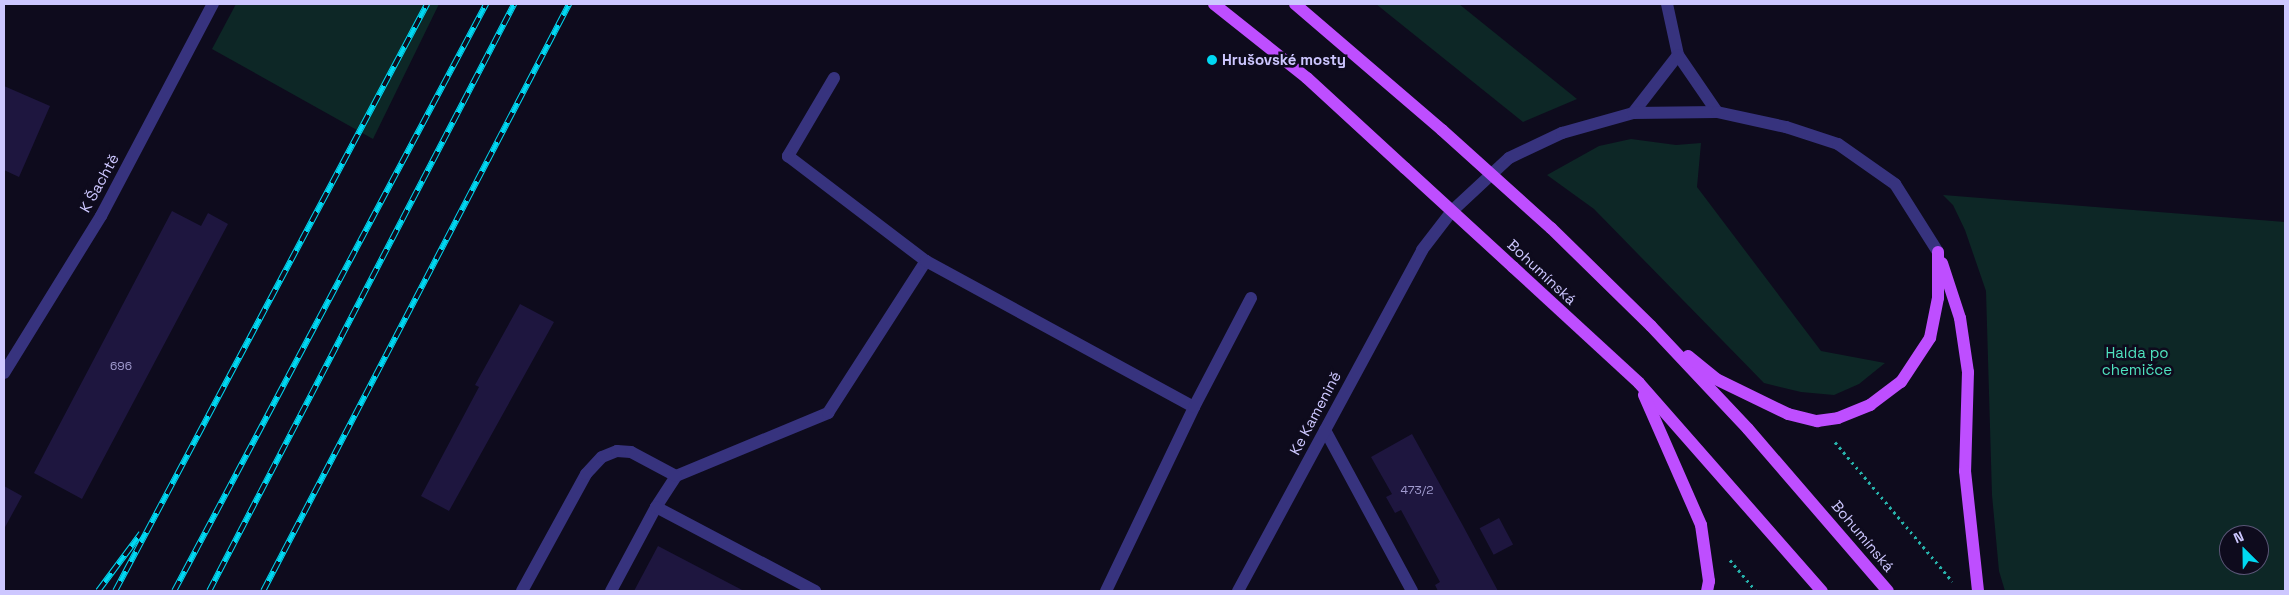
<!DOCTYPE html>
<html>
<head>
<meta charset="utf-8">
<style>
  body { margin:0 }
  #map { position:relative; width:2289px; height:595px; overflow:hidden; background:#0e0b1d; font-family:"Space Grotesk",sans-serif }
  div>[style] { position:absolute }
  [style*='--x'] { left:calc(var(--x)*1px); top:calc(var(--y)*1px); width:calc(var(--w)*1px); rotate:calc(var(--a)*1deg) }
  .green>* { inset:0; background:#0d2726 }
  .building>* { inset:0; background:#1e163f; transform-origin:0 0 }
  .path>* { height:3px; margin-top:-1.5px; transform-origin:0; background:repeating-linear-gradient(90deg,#27b2ab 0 2.5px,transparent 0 6.5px) }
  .minor>* { height:12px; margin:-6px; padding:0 6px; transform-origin:6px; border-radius:6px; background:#37337e }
  .major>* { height:12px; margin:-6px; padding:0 6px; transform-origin:6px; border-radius:6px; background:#be4eff }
  .rail>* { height:5.5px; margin-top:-2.75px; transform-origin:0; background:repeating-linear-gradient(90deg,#0e0b1d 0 11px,#00d8f2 0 22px); box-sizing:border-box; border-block:1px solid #00d8f2 }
  .major-bridge>* { height:12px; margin:-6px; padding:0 6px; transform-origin:6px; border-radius:6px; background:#be4eff }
  .dots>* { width:14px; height:14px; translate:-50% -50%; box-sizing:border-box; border:2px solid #0e0b1d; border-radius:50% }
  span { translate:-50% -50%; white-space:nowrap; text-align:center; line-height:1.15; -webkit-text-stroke:5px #0e0b1d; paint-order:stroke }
  .number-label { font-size:12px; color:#a19bcf }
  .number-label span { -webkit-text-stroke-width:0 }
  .poi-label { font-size:15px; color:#cdc7ff; font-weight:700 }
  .left { translate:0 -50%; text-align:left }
  .street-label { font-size:15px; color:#cdc7ff }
  .park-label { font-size:15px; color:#4fe3bf }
  .frame { position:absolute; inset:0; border:5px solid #cdc7ff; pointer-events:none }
  .north { position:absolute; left:2219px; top:525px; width:50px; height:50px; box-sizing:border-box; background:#0e0b1d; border:1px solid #5a5677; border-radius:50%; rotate:337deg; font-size:14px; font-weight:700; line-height:20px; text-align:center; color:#cdc7ff }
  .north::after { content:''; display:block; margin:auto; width:18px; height:22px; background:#00d8f2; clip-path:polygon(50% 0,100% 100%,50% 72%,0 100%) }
</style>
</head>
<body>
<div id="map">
  <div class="green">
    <div style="clip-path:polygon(236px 4px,439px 4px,373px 139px,212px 49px)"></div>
    <div style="clip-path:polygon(1376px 4px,1459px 4px,1577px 99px,1523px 122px)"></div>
    <div style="clip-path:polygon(1631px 139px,1676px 145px,1701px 143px,1697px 187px,1821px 351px,1885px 363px,1859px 384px,1834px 395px,1801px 392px,1764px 383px,1594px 209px,1547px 175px,1599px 146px)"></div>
    <div style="clip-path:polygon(evenodd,1943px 195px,2285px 222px,2285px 591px,2005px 591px,1999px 571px,1992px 495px,1986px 291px,1965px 230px,1953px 205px,1943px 195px,2229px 535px,2259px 535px,2259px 565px,2229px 565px,2229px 535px)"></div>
  </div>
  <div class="building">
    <div style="clip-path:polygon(4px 86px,50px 106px,19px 177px,4px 170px)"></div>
    <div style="clip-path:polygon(172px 211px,201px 226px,208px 213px,228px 224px,82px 499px,34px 473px)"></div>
    <div style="clip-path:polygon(520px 304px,554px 322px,449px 511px,421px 496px,479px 387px,475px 385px)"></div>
    <div style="clip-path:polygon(1412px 434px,1462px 524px,1498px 591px,1438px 591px,1435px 585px,1440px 582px,1401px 510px,1395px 513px,1386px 497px,1392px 494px,1371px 457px)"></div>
    <div style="clip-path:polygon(4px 486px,22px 496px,4px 529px)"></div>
    <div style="left:1499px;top:518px;width:30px;height:22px;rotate:62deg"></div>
    <div style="clip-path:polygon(658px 546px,744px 591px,634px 591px)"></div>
  </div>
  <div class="path">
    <div style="--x:1835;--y:442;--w:182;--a:49.9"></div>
    <div style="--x:1730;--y:560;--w:40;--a:50"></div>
  </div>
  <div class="minor">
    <div style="--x:1667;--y:4;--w:52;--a:77.8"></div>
    <div style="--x:1678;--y:55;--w:69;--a:55.6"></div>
    <div style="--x:834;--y:78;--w:91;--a:120.5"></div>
    <div style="--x:788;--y:156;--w:173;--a:37.3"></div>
    <div style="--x:1633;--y:113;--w:73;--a:-52.2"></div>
    <div style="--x:4;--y:373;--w:185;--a:-58.3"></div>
    <div style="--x:101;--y:216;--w:240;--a:-62.2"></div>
    <div style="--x:1325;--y:430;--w:183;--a:61.6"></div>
    <div style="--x:656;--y:507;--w:37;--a:-57"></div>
    <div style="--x:676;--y:476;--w:165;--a:-22.5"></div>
    <div style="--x:828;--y:413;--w:181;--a:-57.2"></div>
    <div style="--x:926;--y:261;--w:305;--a:28.6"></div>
    <div style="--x:522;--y:591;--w:133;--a:-61.3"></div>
    <div style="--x:586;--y:474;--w:23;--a:-47"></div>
    <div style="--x:602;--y:457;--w:16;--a:-22"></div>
    <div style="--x:617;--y:451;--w:14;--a:4"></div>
    <div style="--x:631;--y:452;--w:51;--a:28.1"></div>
    <div style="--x:611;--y:591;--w:95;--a:-61.8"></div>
    <div style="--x:656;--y:507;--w:180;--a:27.8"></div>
    <div style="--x:1106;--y:591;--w:204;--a:-64.4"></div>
    <div style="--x:1194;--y:407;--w:123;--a:-62.4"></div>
    <div style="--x:1238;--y:591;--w:387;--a:-61.6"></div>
    <div style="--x:1422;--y:250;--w:49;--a:-52.4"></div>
    <div style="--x:1452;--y:211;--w:78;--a:-42.9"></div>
    <div style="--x:1509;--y:158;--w:59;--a:-25.3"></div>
    <div style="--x:1562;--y:133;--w:74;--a:-15.7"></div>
    <div style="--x:1633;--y:113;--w:84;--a:-0.7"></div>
    <div style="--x:1717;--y:112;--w:71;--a:12.3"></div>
    <div style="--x:1786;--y:127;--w:55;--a:18.1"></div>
    <div style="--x:1838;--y:144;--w:70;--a:35.1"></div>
    <div style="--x:1895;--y:184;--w:80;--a:57.7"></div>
  </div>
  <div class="major">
    <div style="--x:1214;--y:4;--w:119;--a:38.5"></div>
    <div style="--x:1307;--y:78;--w:133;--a:42.6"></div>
    <div style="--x:1295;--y:4;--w:194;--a:40.6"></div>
    <div style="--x:1551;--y:228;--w:140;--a:44.4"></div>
    <div style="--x:1651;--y:326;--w:141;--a:46.7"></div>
    <div style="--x:1748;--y:429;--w:214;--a:49.2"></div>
    <div style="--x:1942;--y:263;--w:58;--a:71.9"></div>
    <div style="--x:1960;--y:318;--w:55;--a:81.6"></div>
    <div style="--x:1968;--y:372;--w:99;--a:91.7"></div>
    <div style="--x:1965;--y:471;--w:121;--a:83.8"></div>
    <div style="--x:1513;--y:267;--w:171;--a:42.6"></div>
    <div style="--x:1639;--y:383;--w:277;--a:48.7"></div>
    <div style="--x:1688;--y:356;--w:36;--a:39"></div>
    <div style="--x:1716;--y:379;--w:80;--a:25.9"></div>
    <div style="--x:1788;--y:414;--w:30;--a:14"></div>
    <div style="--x:1817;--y:421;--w:21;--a:-8"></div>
    <div style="--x:1838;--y:418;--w:35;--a:-22"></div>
    <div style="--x:1870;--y:405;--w:39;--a:-37"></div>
    <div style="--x:1901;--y:382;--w:53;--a:-56.6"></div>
    <div style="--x:1930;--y:338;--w:41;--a:-78.7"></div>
    <div style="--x:1938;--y:298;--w:46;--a:-90"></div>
    <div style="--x:1644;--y:395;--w:142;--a:66.3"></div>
    <div style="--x:1701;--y:525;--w:57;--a:81.9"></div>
    <div style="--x:1709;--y:581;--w:10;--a:101"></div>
  </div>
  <div class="rail">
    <div style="--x:98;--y:591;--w:72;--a:-53.4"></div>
    <div style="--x:115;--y:591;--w:665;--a:-62.01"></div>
    <div style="--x:174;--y:591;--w:665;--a:-62.01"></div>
    <div style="--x:209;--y:591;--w:662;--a:-62.54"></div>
    <div style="--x:263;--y:591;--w:662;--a:-62.47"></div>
  </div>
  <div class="major-bridge">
    <div style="--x:1442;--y:130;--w:147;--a:42"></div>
    <div style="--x:1405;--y:168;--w:147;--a:42.5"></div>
  </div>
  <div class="dots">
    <div style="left:1212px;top:60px;background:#00d8f2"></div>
  </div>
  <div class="number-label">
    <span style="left:121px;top:367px">696</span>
    <span style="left:1417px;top:491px">473/2</span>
  </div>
  <div class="poi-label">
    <span class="left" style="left:1222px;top:60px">Hrušovské mosty</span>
  </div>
  <div class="street-label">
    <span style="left:99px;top:183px;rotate:-61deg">K Šachtě</span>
    <span style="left:1542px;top:272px;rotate:43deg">Bohumínská</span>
    <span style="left:1315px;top:413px;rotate:-62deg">Ke Kamenině</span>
    <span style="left:1863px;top:536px;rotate:50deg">Bohumínská</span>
  </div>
  <div class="park-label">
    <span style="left:2137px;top:361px">Halda po<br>chemičce</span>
  </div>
  <div class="frame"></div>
  <div class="north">N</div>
</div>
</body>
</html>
